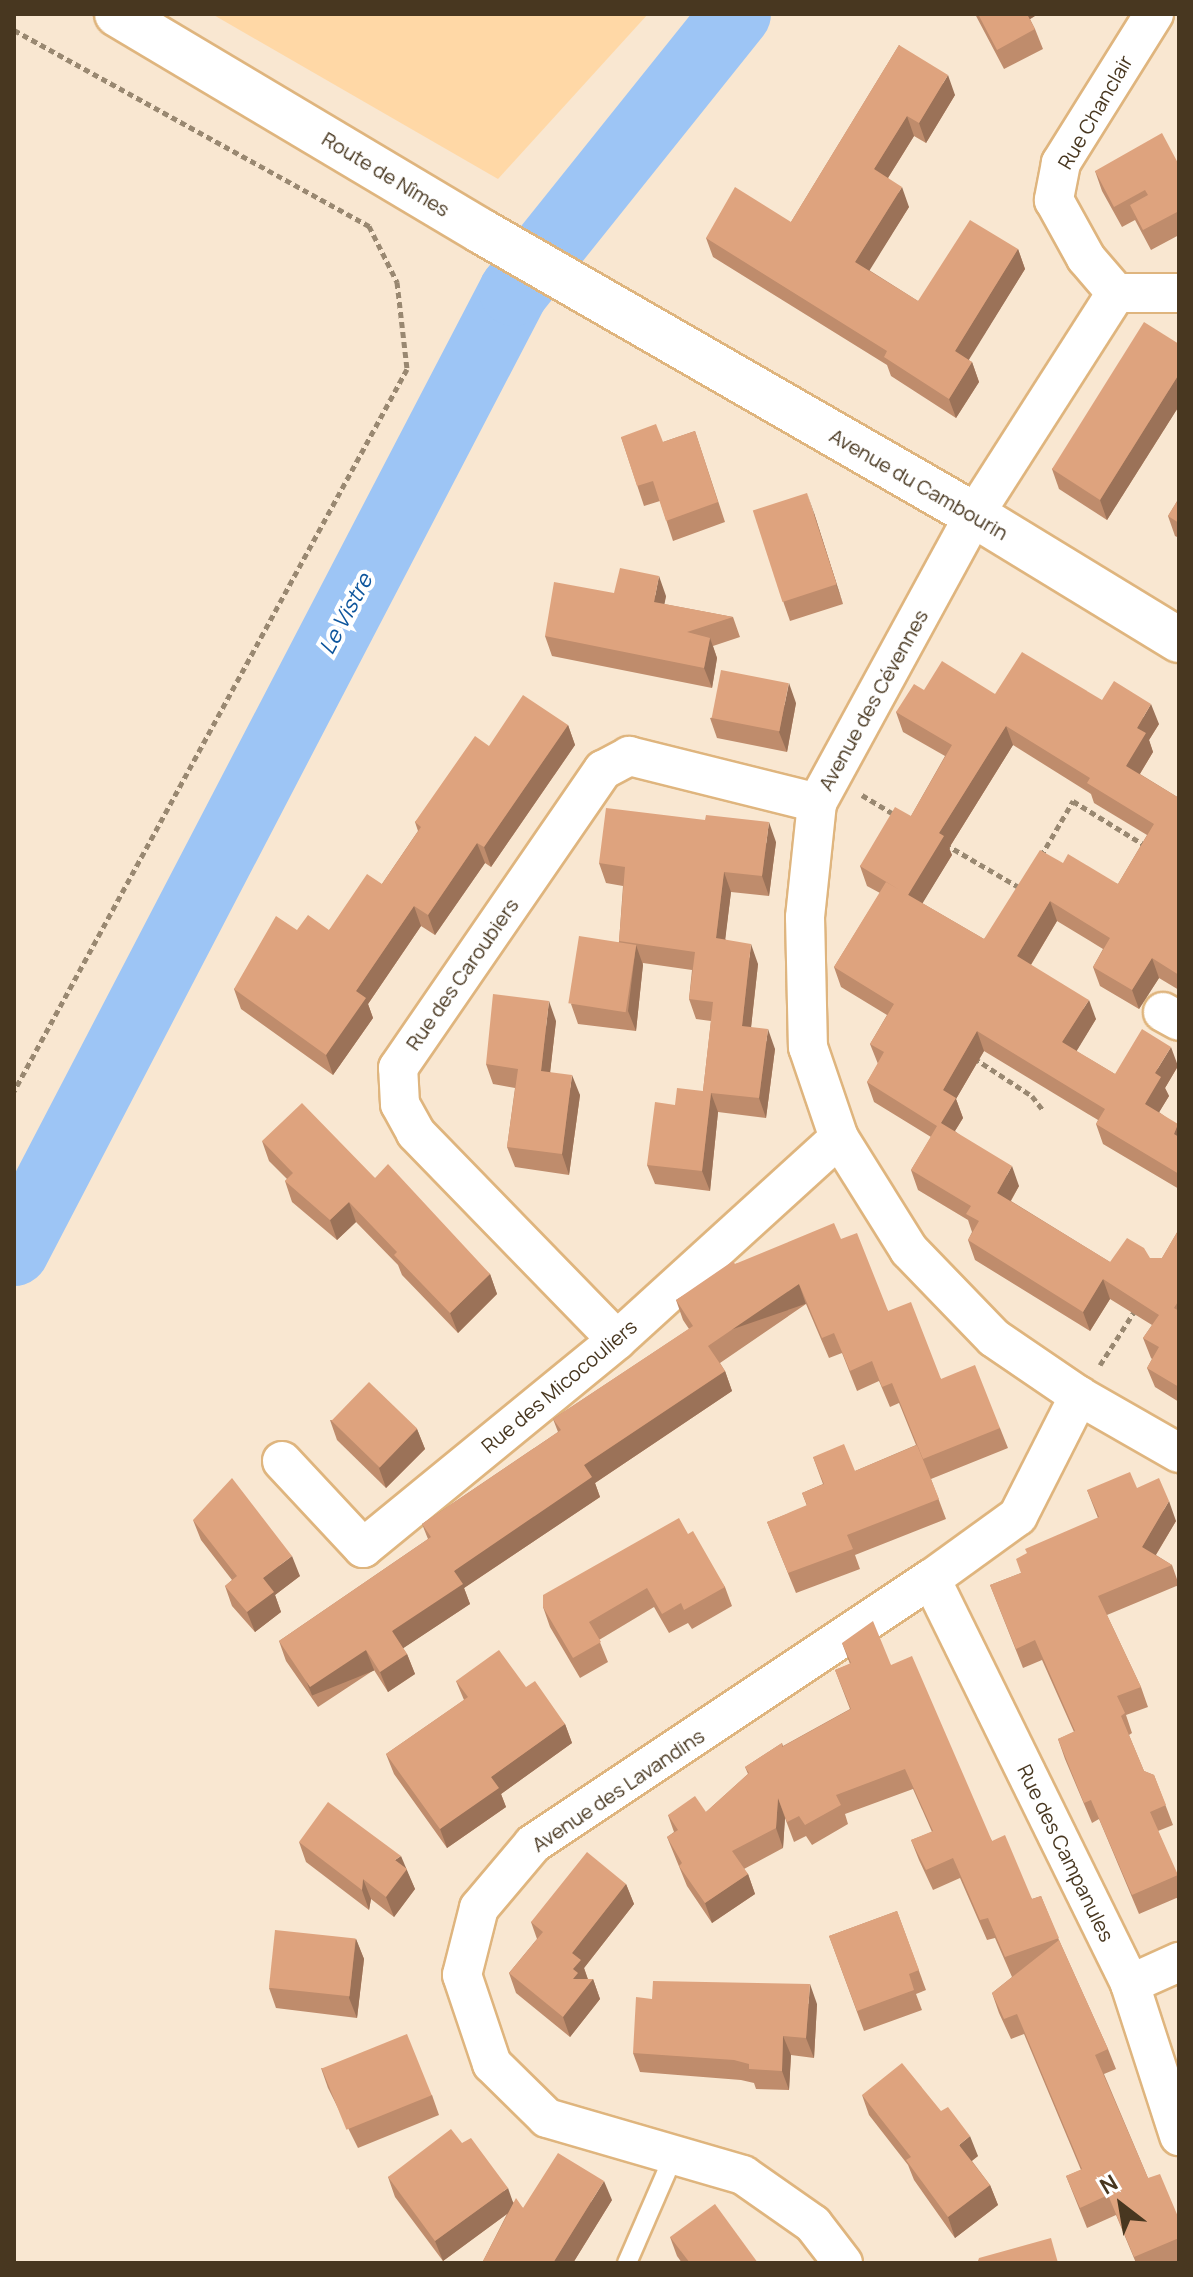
<!DOCTYPE html>
<html>
<head>
<meta charset="utf-8">
<style>
  body { margin:0 }
  #map { position:relative; width:1193px; height:2277px; overflow:hidden; background:#f9e7d1; font-family:Manrope,sans-serif }
  div>[style] { position:absolute }
  [style*='--x'] { left:calc(var(--x)*1px); top:calc(var(--y)*1px); width:calc(var(--w)*1px); rotate:calc(var(--a)*1deg) }
  .built>* { inset:0; background:#ffd8a6 }
  .river>* { height:70px; margin:-35px; padding:0 35px; transform-origin:35px; border-radius:35px; background:#9dc5f5 }
  .path>* { height:5px; margin-top:-2.5px; transform-origin:0; background:repeating-linear-gradient(90deg,#998871 0 6px,transparent 0 10px) }
  .roads { filter:drop-shadow(2px 0 #dfb57e) drop-shadow(-2px 0 #dfb57e) drop-shadow(0 2px #dfb57e) drop-shadow(0 -2px #dfb57e) }
  .lane>* { height:18px; margin:-9px; padding:0 9px; transform-origin:9px; border-radius:9px; background:#fff }
  .street>* { height:38px; margin:-19px; padding:0 19px; transform-origin:19px; border-radius:19px; background:#fff }
  .secondary>* { height:44px; margin:-22px; padding:0 22px; transform-origin:22px; border-radius:22px; background:#fff }
  .wall>* { inset:0; background:#bf8c6c }
  .shaded-wall>* { inset:0; background:#9b7258; transform-origin:0 0 }
  .building>* { inset:0; background:#dea37e; transform-origin:0 0 }
  span { translate:-50% -50%; white-space:nowrap; text-align:center; line-height:1.15; -webkit-text-stroke:8px #fff; paint-order:stroke }
  .street-label { font-size:20px; color:#483720 }
  .water-label { font-size:22px; color:#0d559c; font-style:italic }
  .frame { position:absolute; inset:0; border:16px solid #483720; pointer-events:none }
  .north { position:absolute; left:1081px; top:2165px; width:80px; height:80px; -webkit-text-stroke:6px #fff; paint-order:stroke; rotate:329deg; font-size:22px; font-weight:700; line-height:32px; text-align:center; color:#483720 }
  .north::after { content:''; display:block; margin:auto; width:28px; height:36px; background:#483720; clip-path:polygon(50% 0,100% 100%,50% 72%,0 100%) }
</style>
</head>
<body>
<div id="map">
  <div class="built">
    <div style="clip-path:polygon(212px 14px,648px 14px,498px 179px)"></div>
  </div>
  <div class="river">
    <div style="--x:14;--y:1251;--w:1082;--a:-62.49"></div>
    <div style="--x:514;--y:291;--w:355;--a:-51.3"></div>
  </div>
  <div class="path">
    <div style="--x:14;--y:30;--w:406;--a:28.9"></div>
    <div style="--x:369;--y:226;--w:63;--a:63.4"></div>
    <div style="--x:397;--y:282;--w:88;--a:83.4"></div>
    <div style="--x:407;--y:369;--w:822;--a:118.56"></div>
    <div style="--x:862;--y:795;--w:39;--a:31"></div>
    <div style="--x:945;--y:844;--w:89;--a:30.3"></div>
    <div style="--x:1041;--y:856;--w:64;--a:-59.8"></div>
    <div style="--x:1073;--y:801;--w:86;--a:31.7"></div>
    <div style="--x:974;--y:1058;--w:69;--a:33.2"></div>
    <div style="--x:1032;--y:1096;--w:18;--a:52"></div>
    <div style="--x:1100;--y:1365;--w:67;--a:-57.3"></div>
  </div>
  <div class="roads">
    <div class="lane">
      <div style="--x:627;--y:2263;--w:118;--a:-66.5"></div>
    </div>
    <div class="street">
      <div style="--x:1154;--y:14;--w:176;--a:122"></div>
      <div style="--x:1061;--y:163;--w:38;--a:101"></div>
      <div style="--x:1054;--y:200;--w:66;--a:61.1"></div>
      <div style="--x:1086;--y:258;--w:46;--a:49.4"></div>
      <div style="--x:1116;--y:293;--w:264;--a:122.6"></div>
      <div style="--x:974;--y:515;--w:328;--a:118.6"></div>
      <div style="--x:817;--y:803;--w:115;--a:96"></div>
      <div style="--x:805;--y:917;--w:130;--a:88.7"></div>
      <div style="--x:808;--y:1047;--w:96;--a:71.2"></div>
      <div style="--x:839;--y:1138;--w:132;--a:58"></div>
      <div style="--x:909;--y:1250;--w:122;--a:46"></div>
      <div style="--x:994;--y:1338;--w:103;--a:34.3"></div>
      <div style="--x:1079;--y:1396;--w:115;--a:29.7"></div>
      <div style="--x:1116;--y:293;--w:63;--a:0"></div>
      <div style="--x:1163;--y:1012;--w:18;--a:29"></div>
      <div style="--x:617;--y:1340;--w:289;--a:-134.2"></div>
      <div style="--x:416;--y:1133;--w:33;--a:-119"></div>
      <div style="--x:400;--y:1104;--w:36;--a:-93"></div>
      <div style="--x:398;--y:1068;--w:362;--a:-55.5"></div>
      <div style="--x:603;--y:770;--w:30;--a:-28"></div>
      <div style="--x:629;--y:756;--w:194;--a:14"></div>
      <div style="--x:282;--y:1461;--w:119;--a:47"></div>
      <div style="--x:363;--y:1548;--w:328;--a:-39.3"></div>
      <div style="--x:617;--y:1340;--w:300;--a:-42.3"></div>
      <div style="--x:931;--y:1579;--w:451;--a:63.8"></div>
      <div style="--x:1130;--y:1984;--w:160;--a:72.1"></div>
      <div style="--x:1130;--y:1984;--w:54;--a:-24.2"></div>
      <div style="--x:843;--y:2263;--w:49;--a:-127.6"></div>
      <div style="--x:813;--y:2224;--w:85;--a:-145"></div>
      <div style="--x:743;--y:2175;--w:204;--a:-163.8"></div>
      <div style="--x:547;--y:2118;--w:77;--a:-135.5"></div>
      <div style="--x:492;--y:2064;--w:94;--a:-108.6"></div>
      <div style="--x:462;--y:1975;--w:69;--a:-75.8"></div>
      <div style="--x:479;--y:1908;--w:84;--a:-49.8"></div>
      <div style="--x:533;--y:1844;--w:478;--a:-33.7"></div>
      <div style="--x:931;--y:1579;--w:107;--a:-35.9"></div>
      <div style="--x:1018;--y:1516;--w:135;--a:-63.1"></div>
    </div>
    <div class="secondary">
      <div style="--x:117;--y:14;--w:424;--a:30.8"></div>
      <div style="--x:481;--y:231;--w:569;--a:29.94"></div>
      <div style="--x:974;--y:515;--w:240;--a:31.4"></div>
    </div>
  </div>
  <div class="wall">
    <div style="clip-path:polygon(975px 14px,1038px 14px,1030px 19px,1035px 29px,1043px 49px,1004px 69px)"></div>
    <div style="clip-path:polygon(899px 45px,955px 95px,926px 143px,914px 136px,888px 178px,909px 207px,869px 270px,918px 301px,1018px 249px,1025px 269px,968px 360px,972px 362px,979px 382px,956px 418px,891px 376px,887px 365px,713px 257px,706px 238px,791px 222px)"></div>
    <div style="clip-path:polygon(1179px 165px,1179px 235px,1151px 250px,1135px 220px,1122px 227px,1102px 191px,1095px 171px)"></div>
    <div style="clip-path:polygon(1179px 344px,1179px 406px,1107px 520px,1059px 489px,1052px 469px)"></div>
    <div style="clip-path:polygon(695px 431px,725px 522px,673px 541px,660px 501px,644px 506px,621px 437px,663px 442px)"></div>
    <div style="clip-path:polygon(1179px 498px,1179px 538px,1175px 536px,1168px 516px)"></div>
    <div style="clip-path:polygon(814px 513px,843px 604px,790px 621px,783px 601px)"></div>
    <div style="clip-path:polygon(614px 593px,666px 596px,664px 604px,733px 617px,740px 637px,713px 646px,717px 658px,712px 688px,552px 656px,545px 636px)"></div>
    <div style="clip-path:polygon(evenodd,924px 690px,1102px 700px,1159px 724px,1149px 740px,1153px 752px,1140px 774px,1179px 798px,1179px 990px,1159px 978px,1139px 1009px,1100px 986px,1093px 967px,1103px 949px,1057px 921px,1031px 965px,1096px 1019px,1076px 1051px,1115px 1074px,1178px 1066px,1165px 1088px,1169px 1096px,1159px 1112px,1179px 1127px,1179px 1189px,1103px 1144px,1096px 1124px,1098px 1120px,984px 1051px,956px 1099px,963px 1118px,955px 1131px,1019px 1186px,1011px 1201px,1110px 1262px,1162px 1258px,1179px 1229px,1179px 1402px,1155px 1387px,1147px 1368px,1152px 1359px,1151px 1358px,1143px 1338px,1152px 1325px,1110px 1299px,1090px 1331px,975px 1260px,968px 1240px,972px 1232px,968px 1220px,918px 1190px,911px 1170px,931px 1137px,874px 1102px,867px 1082px,878px 1064px,870px 1044px,887px 1015px,841px 987px,834px 967px,880px 893px,867px 886px,860px 866px,911px 816px,945px 756px,903px 732px,896px 712px,924px 690px,1013px 745px,1091px 794px,1094px 803px,1147px 835px,1118px 884px,1063px 863px,984px 939px,922px 903px,952px 855px,949px 848px,1013px 745px)"></div>
    <div style="clip-path:polygon(796px 703px,787px 752px,717px 738px,710px 718px)"></div>
    <div style="clip-path:polygon(568px 725px,575px 745px,491px 867px,485px 863px,435px 935px,421px 926px,368px 1004px,373px 1018px,333px 1075px,241px 1009px,234px 989px,297px 930px,329px 930px,382px 884px,418px 831px,415px 822px,489px 746px)"></div>
    <div style="clip-path:polygon(776px 842px,769px 896px,731px 892px,725px 939px,758px 964px,751px 1027px,775px 1049px,766px 1118px,718px 1112px,710px 1191px,655px 1184px,647px 1165px,675px 1105px,703px 1091px,711px 1021px,696px 1019px,689px 999px,692px 970px,643px 963px,636px 1031px,578px 1024px,571px 1004px,619px 942px,623px 886px,606px 883px,599px 863px)"></div>
    <div style="clip-path:polygon(556px 1021px,550px 1072px,580px 1095px,569px 1175px,515px 1167px,507px 1147px,515px 1088px,493px 1084px,486px 1064px)"></div>
    <div style="clip-path:polygon(262px 1141px,375px 1178px,490px 1274px,497px 1294px,458px 1333px,402px 1275px,398px 1265px,356px 1222px,337px 1240px,292px 1202px,285px 1181px,287px 1179px,269px 1161px)"></div>
    <div style="clip-path:polygon(841px 1239px,888px 1311px,941px 1379px,1000px 1428px,1008px 1448px,931px 1479px,946px 1519px,855px 1555px,860px 1569px,796px 1593px,767px 1522px,807px 1506px,802px 1493px,823px 1484px,813px 1457px,855px 1471px,916px 1445px,899px 1403px,890px 1407px,879px 1381px,857px 1391px,842px 1353px,829px 1358px,806px 1304px,720px 1363px,725px 1371px,732px 1391px,595px 1483px,600px 1497px,464px 1588px,470px 1604px,403px 1648px,407px 1654px,415px 1674px,388px 1692px,374px 1670px,318px 1707px,286px 1661px,279px 1641px,428px 1539px,422px 1524px,558px 1432px,553px 1419px,689px 1329px,683px 1320px,676px 1300px,735px 1264px)"></div>
    <div style="clip-path:polygon(330px 1420px,417px 1429px,425px 1449px,386px 1488px,337px 1440px)"></div>
    <div style="clip-path:polygon(1137px 1488px,1176px 1521px,1156px 1555px,1172px 1565px,1179px 1585px,1107px 1615px,1141px 1687px,1148px 1707px,1126px 1715px,1132px 1733px,1129px 1735px,1144px 1771px,1154px 1775px,1173px 1825px,1158px 1831px,1179px 1879px,1179px 1897px,1139px 1914px,1099px 1819px,1092px 1823px,1065px 1759px,1058px 1739px,1074px 1732px,1042px 1660px,1023px 1668px,990px 1585px,1021px 1573px,1098px 1518px,1087px 1490px)"></div>
    <div style="clip-path:polygon(193px 1520px,300px 1576px,275px 1595px,281px 1612px,255px 1632px,232px 1606px,225px 1586px,232px 1580px,201px 1540px)"></div>
    <div style="clip-path:polygon(688px 1534px,725px 1587px,732px 1606px,692px 1629px,688px 1623px,669px 1633px,654px 1607px,599px 1640px,608px 1662px,580px 1678px,550px 1627px,543px 1607px)"></div>
    <div style="clip-path:polygon(842px 1643px,891px 1665px,992px 1841px,1032px 1899px,1041px 1896px,1059px 1940px,1108px 2049px,1116px 2069px,1104px 2074px,1148px 2178px,1179px 2219px,1179px 2261px,1174px 2263px,1136px 2263px,1116px 2215px,1087px 2228px,1066px 2176px,1081px 2170px,1024px 2034px,1011px 2039px,999px 2013px,992px 1993px,1012px 1977px,995px 1938px,987px 1940px,960px 1878px,933px 1890px,919px 1860px,911px 1840px,932px 1832px,913px 1789px,845px 1814px,848px 1824px,812px 1845px,806px 1836px,794px 1842px,785px 1818px,783px 1848px,744px 1869px,748px 1874px,755px 1894px,712px 1923px,687px 1886px,667px 1837px,674px 1832px,668px 1815px,706px 1812px,748px 1774px,745px 1767px,782px 1743px,783px 1746px,850px 1709px,835px 1670px,850px 1664px)"></div>
    <div style="clip-path:polygon(456px 1681px,526px 1687px,565px 1724px,572px 1743px,501px 1794px,506px 1807px,447px 1848px,394px 1774px,386px 1754px,464px 1700px)"></div>
    <div style="clip-path:polygon(299px 1842px,405px 1867px,415px 1889px,394px 1917px,371px 1899px,369px 1910px,306px 1862px)"></div>
    <div style="clip-path:polygon(626px 1884px,634px 1904px,584px 1968px,588px 1979px,593px 1979px,600px 1999px,570px 2037px,516px 1993px,509px 1973px,537px 1939px,531px 1922px)"></div>
    <div style="clip-path:polygon(897px 1911px,926px 1990px,916px 1994px,922px 2010px,864px 2031px,829px 1936px)"></div>
    <div style="clip-path:polygon(356px 1939px,364px 1959px,357px 2018px,276px 2008px,269px 1988px)"></div>
    <div style="clip-path:polygon(652px 1999px,817px 2004px,814px 2058px,791px 2055px,789px 2090px,756px 2089px,754px 2083px,741px 2080px,640px 2072px,633px 2053px)"></div>
    <div style="clip-path:polygon(321px 2068px,432px 2095px,439px 2115px,358px 2148px,328px 2088px)"></div>
    <div style="clip-path:polygon(862px 2095px,978px 2156px,972px 2161px,990px 2185px,998px 2205px,955px 2238px,914px 2180px,908px 2165px,869px 2115px)"></div>
    <div style="clip-path:polygon(462px 2143px,513px 2202px,523px 2208px,612px 2200px,573px 2263px,482px 2263px,507px 2214px,443px 2261px,395px 2197px,388px 2177px)"></div>
    <div style="clip-path:polygon(670px 2237px,758px 2263px,682px 2263px,677px 2256px)"></div>
  </div>
  <div class="shaded-wall">
    <div style="clip-path:polygon(1025px 14px,1038px 14px,1027px 21px)"></div>
    <div style="clip-path:polygon(948px 75px,955px 95px,926px 143px,919px 123px)"></div>
    <div style="clip-path:polygon(907px 116px,914px 136px,881px 189px,874px 169px)"></div>
    <div style="clip-path:polygon(902px 187px,909px 207px,863px 281px,855px 262px)"></div>
    <div style="clip-path:polygon(1018px 249px,1025px 269px,962px 371px,955px 351px)"></div>
    <div style="clip-path:polygon(972px 362px,979px 382px,956px 418px,949px 399px)"></div>
    <div style="clip-path:polygon(1179px 374px,1179px 406px,1107px 520px,1100px 500px)"></div>
    <div style="clip-path:polygon(807px 493px,814px 513px,843px 604px,836px 584px)"></div>
    <div style="clip-path:polygon(659px 576px,666px 596px,661px 622px,654px 602px)"></div>
    <div style="clip-path:polygon(710px 638px,717px 658px,712px 688px,704px 668px)"></div>
    <div style="clip-path:polygon(789px 683px,796px 703px,787px 752px,779px 732px)"></div>
    <div style="clip-path:polygon(1151px 704px,1159px 724px,1149px 740px,1153px 752px,1133px 785px,1126px 766px,1137px 728px)"></div>
    <div style="clip-path:polygon(568px 725px,575px 745px,491px 867px,484px 847px)"></div>
    <div style="clip-path:polygon(1006px 726px,1013px 745px,949px 848px,952px 855px,916px 914px,908px 895px,939px 833px)"></div>
    <div style="clip-path:polygon(769px 822px,776px 842px,769px 896px,762px 876px)"></div>
    <div style="clip-path:polygon(477px 843px,485px 863px,435px 935px,428px 915px)"></div>
    <div style="clip-path:polygon(724px 872px,731px 892px,723px 958px,716px 938px)"></div>
    <div style="clip-path:polygon(1050px 901px,1057px 921px,1024px 976px,1017px 956px)"></div>
    <div style="clip-path:polygon(414px 906px,421px 926px,368px 1004px,373px 1018px,333px 1075px,326px 1055px,356px 991px)"></div>
    <div style="clip-path:polygon(751px 944px,758px 964px,749px 1046px,742px 1026px)"></div>
    <div style="clip-path:polygon(636px 945px,643px 965px,636px 1031px,628px 1011px)"></div>
    <div style="clip-path:polygon(1152px 958px,1159px 978px,1139px 1009px,1132px 990px)"></div>
    <div style="clip-path:polygon(1089px 1000px,1096px 1019px,1070px 1062px,1062px 1042px)"></div>
    <div style="clip-path:polygon(549px 1001px,556px 1021px,548px 1091px,541px 1071px)"></div>
    <div style="clip-path:polygon(768px 1029px,775px 1049px,766px 1118px,759px 1098px)"></div>
    <div style="clip-path:polygon(977px 1031px,984px 1051px,956px 1099px,963px 1118px,948px 1142px,941px 1123px,943px 1090px)"></div>
    <div style="clip-path:polygon(1171px 1047px,1178px 1066px,1165px 1088px,1169px 1096px,1152px 1124px,1145px 1104px,1155px 1073px)"></div>
    <div style="clip-path:polygon(572px 1075px,580px 1095px,569px 1175px,562px 1154px)"></div>
    <div style="clip-path:polygon(711px 1093px,718px 1112px,710px 1191px,702px 1171px)"></div>
    <div style="clip-path:polygon(1178px 1124px,1179px 1127px,1179px 1148px,1174px 1134px)"></div>
    <div style="clip-path:polygon(1012px 1166px,1019px 1186px,1004px 1212px,997px 1193px)"></div>
    <div style="clip-path:polygon(349px 1202px,356px 1222px,337px 1240px,330px 1220px)"></div>
    <div style="clip-path:polygon(490px 1274px,497px 1294px,458px 1333px,450px 1313px)"></div>
    <div style="clip-path:polygon(1103px 1279px,1110px 1299px,1090px 1331px,1083px 1312px)"></div>
    <div style="left:799px;top:1284px;width:21px;height:110px;rotate:71deg"></div>
    <div style="clip-path:polygon(725px 1371px,732px 1391px,595px 1483px,600px 1497px,464px 1588px,470px 1604px,399px 1651px,392px 1631px,454px 1571px,584px 1465px)"></div>
    <div style="clip-path:polygon(417px 1429px,425px 1449px,386px 1488px,379px 1468px)"></div>
    <div style="clip-path:polygon(1169px 1501px,1176px 1521px,1149px 1566px,1142px 1547px)"></div>
    <div style="clip-path:polygon(292px 1556px,300px 1576px,275px 1595px,281px 1612px,255px 1632px,247px 1612px,263px 1578px)"></div>
    <div style="left:366px;top:1650px;width:22px;height:67px;rotate:68deg"></div>
    <div style="clip-path:polygon(407px 1654px,415px 1674px,388px 1692px,380px 1672px)"></div>
    <div style="clip-path:polygon(565px 1724px,572px 1743px,501px 1794px,506px 1807px,447px 1848px,440px 1829px,491px 1777px)"></div>
    <div style="clip-path:polygon(778px 1798px,785px 1818px,783px 1848px,776px 1828px)"></div>
    <div style="clip-path:polygon(401px 1856px,415px 1889px,394px 1917px,386px 1897px,395px 1860px)"></div>
    <div style="clip-path:polygon(748px 1874px,755px 1894px,712px 1923px,705px 1903px)"></div>
    <div style="clip-path:polygon(363px 1879px,371px 1899px,369px 1910px,362px 1890px)"></div>
    <div style="clip-path:polygon(626px 1884px,634px 1904px,584px 1968px,588px 1980px,593px 1979px,600px 1999px,570px 2037px,563px 2017px,573px 1969px,572px 1953px)"></div>
    <div style="clip-path:polygon(356px 1939px,364px 1959px,357px 2018px,349px 1998px)"></div>
    <div style="clip-path:polygon(810px 1984px,817px 2004px,814px 2058px,806px 2038px)"></div>
    <div style="clip-path:polygon(783px 2036px,791px 2055px,789px 2090px,782px 2071px)"></div>
    <div style="clip-path:polygon(970px 2136px,978px 2156px,966px 2165px,959px 2145px)"></div>
    <div style="clip-path:polygon(604px 2181px,612px 2200px,573px 2263px,553px 2263px)"></div>
    <div style="clip-path:polygon(990px 2185px,998px 2205px,955px 2238px,948px 2217px)"></div>
    <div style="clip-path:polygon(508px 2188px,515px 2208px,443px 2261px,435px 2241px)"></div>
  </div>
  <div class="building">
    <div style="clip-path:polygon(978px 14px,1027px 14px,1035px 29px,997px 50px)"></div>
    <div style="clip-path:polygon(899px 45px,948px 75px,919px 123px,907px 116px,874px 169px,902px 187px,855px 262px,918px 301px,970px 220px,1018px 249px,955px 351px,972px 362px,949px 399px,884px 357px,887px 351px,706px 238px,735px 187px,791px 222px)"></div>
    <div style="clip-path:polygon(1162px 133px,1179px 165px,1179px 211px,1143px 230px,1130px 205px,1148px 195px,1145px 190px,1114px 207px,1095px 171px)"></div>
    <div style="clip-path:polygon(1144px 322px,1179px 344px,1179px 374px,1100px 500px,1052px 469px)"></div>
    <div style="clip-path:polygon(656px 424px,663px 442px,695px 431px,718px 502px,666px 521px,653px 481px,637px 486px,621px 437px)"></div>
    <div style="left:807px;top:493px;width:96px;height:57px;rotate:72deg"></div>
    <div style="clip-path:polygon(1179px 498px,1179px 523px,1168px 516px)"></div>
    <div style="clip-path:polygon(620px 568px,659px 576px,654px 602px,733px 617px,687px 632px,710px 638px,704px 668px,545px 636px,554px 582px,614px 593px)"></div>
    <div style="clip-path:polygon(1022px 652px,1102px 700px,1114px 681px,1151px 704px,1137px 728px,1146px 733px,1126px 766px,1179px 798px,1179px 975px,1152px 958px,1132px 990px,1093px 967px,1110px 938px,1050px 901px,1017px 956px,1089px 1000px,1062px 1042px,1115px 1074px,1142px 1029px,1171px 1047px,1155px 1073px,1161px 1077px,1145px 1104px,1178px 1124px,1174px 1134px,1179px 1137px,1179px 1174px,1096px 1124px,1105px 1109px,977px 1031px,943px 1090px,956px 1098px,941px 1123px,1012px 1166px,997px 1193px,1110px 1262px,1127px 1238px,1144px 1248px,1150px 1258px,1162px 1258px,1179px 1229px,1179px 1300px,1174px 1308px,1179px 1311px,1179px 1387px,1147px 1368px,1159px 1347px,1143px 1338px,1159px 1315px,1103px 1279px,1083px 1312px,968px 1240px,979px 1221px,966px 1214px,971px 1206px,911px 1170px,937px 1126px,867px 1082px,884px 1052px,870px 1044px,894px 1004px,834px 967px,886px 882px,984px 939px,1040px 850px,1063px 863px,1068px 854px,1118px 884px,1154px 824px,1087px 783px,1090px 778px,1006px 726px,939px 833px,944px 836px,908px 895px,860px 866px,895px 807px,911px 816px,952px 745px,896px 712px,914px 684px,924px 690px,942px 661px,995px 694px)"></div>
    <div style="left:721px;top:670px;width:69px;height:49px;rotate:11deg"></div>
    <div style="clip-path:polygon(523px 695px,568px 725px,484px 847px,477px 843px,428px 915px,414px 906px,356px 991px,366px 998px,326px 1055px,234px 989px,276px 916px,297px 930px,308px 915px,329px 930px,367px 874px,382px 884px,421px 827px,415px 822px,475px 736px,489px 746px)"></div>
    <div style="clip-path:polygon(606px 808px,705px 820px,706px 815px,769px 822px,762px 876px,724px 872px,716px 938px,751px 944px,742px 1026px,768px 1029px,759px 1098px,711px 1093px,702px 1171px,647px 1165px,655px 1102px,675px 1105px,677px 1088px,703px 1091px,713px 1002px,689px 999px,695px 952px,619px 941px,625px 867px,599px 863px)"></div>
    <div style="left:579px;top:936px;width:58px;height:68px;rotate:9deg"></div>
    <div style="clip-path:polygon(493px 994px,549px 1001px,541px 1071px,572px 1075px,562px 1154px,507px 1147px,518px 1069px,486px 1064px)"></div>
    <div style="clip-path:polygon(302px 1103px,375px 1178px,388px 1164px,490px 1274px,450px 1313px,394px 1255px,397px 1252px,349px 1202px,330px 1220px,285px 1181px,293px 1173px,262px 1141px)"></div>
    <div style="clip-path:polygon(834px 1223px,841px 1239px,857px 1233px,888px 1311px,911px 1302px,941px 1379px,975px 1365px,1000px 1428px,923px 1459px,892px 1383px,882px 1387px,872px 1361px,850px 1371px,834px 1333px,822px 1338px,799px 1284px,708px 1346px,725px 1371px,584px 1465px,592px 1477px,454px 1571px,463px 1584px,392px 1631px,407px 1654px,380px 1672px,366px 1650px,310px 1687px,279px 1641px,431px 1537px,422px 1524px,561px 1430px,553px 1419px,693px 1326px,676px 1300px,733px 1261px,735px 1264px)"></div>
    <div style="left:369px;top:1382px;width:67px;height:54px;rotate:44deg"></div>
    <div style="clip-path:polygon(844px 1444px,855px 1471px,917px 1445px,939px 1499px,847px 1535px,853px 1549px,788px 1573px,767px 1522px,807px 1505px,802px 1493px,824px 1484px,813px 1457px)"></div>
    <div style="clip-path:polygon(1130px 1472px,1137px 1488px,1159px 1478px,1169px 1501px,1142px 1547px,1172px 1565px,1098px 1596px,1141px 1687px,1117px 1696px,1125px 1713px,1121px 1716px,1144px 1771px,1154px 1775px,1166px 1805px,1150px 1812px,1178px 1875px,1132px 1895px,1091px 1800px,1084px 1803px,1058px 1739px,1075px 1731px,1035px 1640px,1016px 1649px,990px 1585px,1021px 1573px,1016px 1559px,1027px 1553px,1025px 1549px,1099px 1517px,1087px 1490px)"></div>
    <div style="clip-path:polygon(232px 1478px,292px 1556px,263px 1578px,274px 1592px,247px 1612px,225px 1586px,237px 1576px,193px 1520px)"></div>
    <div style="clip-path:polygon(679px 1518px,688px 1534px,693px 1531px,725px 1587px,684px 1610px,681px 1603px,662px 1614px,647px 1588px,589px 1622px,601px 1642px,573px 1658px,543px 1607px,543px 1595px)"></div>
    <div style="clip-path:polygon(873px 1621px,891px 1665px,912px 1656px,992px 1841px,1005px 1835px,1032px 1899px,1041px 1896px,1059px 1938px,1005px 1957px,988px 1918px,980px 1920px,953px 1858px,926px 1870px,911px 1840px,933px 1831px,905px 1769px,836px 1795px,841px 1805px,805px 1825px,799px 1816px,787px 1822px,778px 1798px,776px 1828px,732px 1851px,748px 1874px,705px 1903px,679px 1866px,682px 1863px,667px 1837px,678px 1830px,668px 1815px,695px 1796px,706px 1812px,749px 1773px,745px 1767px,782px 1743px,782px 1747px,851px 1709px,835px 1670px,851px 1663px,842px 1643px)"></div>
    <div style="clip-path:polygon(499px 1650px,526px 1687px,535px 1681px,565px 1724px,491px 1777px,499px 1788px,440px 1829px,386px 1754px,468px 1697px,456px 1681px)"></div>
    <div style="clip-path:polygon(328px 1802px,401px 1856px,395px 1860px,407px 1869px,386px 1897px,363px 1879px,362px 1890px,299px 1842px)"></div>
    <div style="clip-path:polygon(587px 1852px,626px 1884px,572px 1953px,581px 1960px,573px 1969px,578px 1973px,573px 1979px,593px 1979px,563px 2017px,509px 1973px,543px 1932px,531px 1922px)"></div>
    <div style="clip-path:polygon(897px 1911px,919px 1970px,909px 1974px,914px 1990px,857px 2011px,829px 1936px)"></div>
    <div style="left:275px;top:1930px;width:81px;height:58px;rotate:6deg"></div>
    <div style="clip-path:polygon(1059px 1940px,1108px 2049px,1095px 2055px,1148px 2178px,1160px 2174px,1179px 2219px,1179px 2238px,1134px 2257px,1108px 2195px,1080px 2208px,1066px 2176px,1082px 2169px,1017px 2014px,1004px 2019px,992px 1993px)"></div>
    <div style="clip-path:polygon(653px 1981px,810px 1984px,806px 2038px,783px 2036px,782px 2071px,749px 2069px,749px 2064px,734px 2060px,633px 2053px,636px 1997px,652px 1999px)"></div>
    <div style="left:407px;top:2034px;width:66px;height:92px;rotate:68deg"></div>
    <div style="clip-path:polygon(902px 2063px,941px 2111px,948px 2107px,970px 2136px,959px 2145px,990px 2185px,948px 2217px,906px 2160px,911px 2157px,862px 2095px)"></div>
    <div style="clip-path:polygon(451px 2129px,462px 2143px,471px 2138px,508px 2188px,435px 2241px,388px 2177px)"></div>
    <div style="clip-path:polygon(558px 2153px,604px 2181px,553px 2263px,482px 2263px,516px 2198px,523px 2208px)"></div>
    <div style="clip-path:polygon(715px 2204px,758px 2263px,690px 2263px,670px 2237px)"></div>
    <div style="clip-path:polygon(1051px 2238px,1058px 2263px,979px 2263px,978px 2261px,979px 2258px)"></div>
  </div>
  <div class="street-label">
    <span style="left:1095px;top:112px;rotate:-60deg">Rue Chanclair</span>
    <span style="left:386px;top:174px;rotate:31deg">Route de Nîmes</span>
    <span style="left:919px;top:484px;rotate:30deg">Avenue du Cambourin</span>
    <span style="left:873px;top:700px;rotate:-61deg">Avenue des Cévennes</span>
    <span style="left:462px;top:974px;rotate:-55deg">Rue des Caroubiers</span>
    <span style="left:559px;top:1386px;rotate:-40deg">Rue des Micocouliers</span>
    <span style="left:618px;top:1790px;rotate:-34deg">Avenue des Lavandins</span>
    <span style="left:1066px;top:1853px;rotate:64deg">Rue des Campanules</span>
  </div>
  <div class="water-label">
    <span style="left:346px;top:614px;rotate:-62deg">Le Vistre</span>
  </div>
  <div class="frame"></div>
  <div class="north">N</div>
</div>
</body>
</html>
